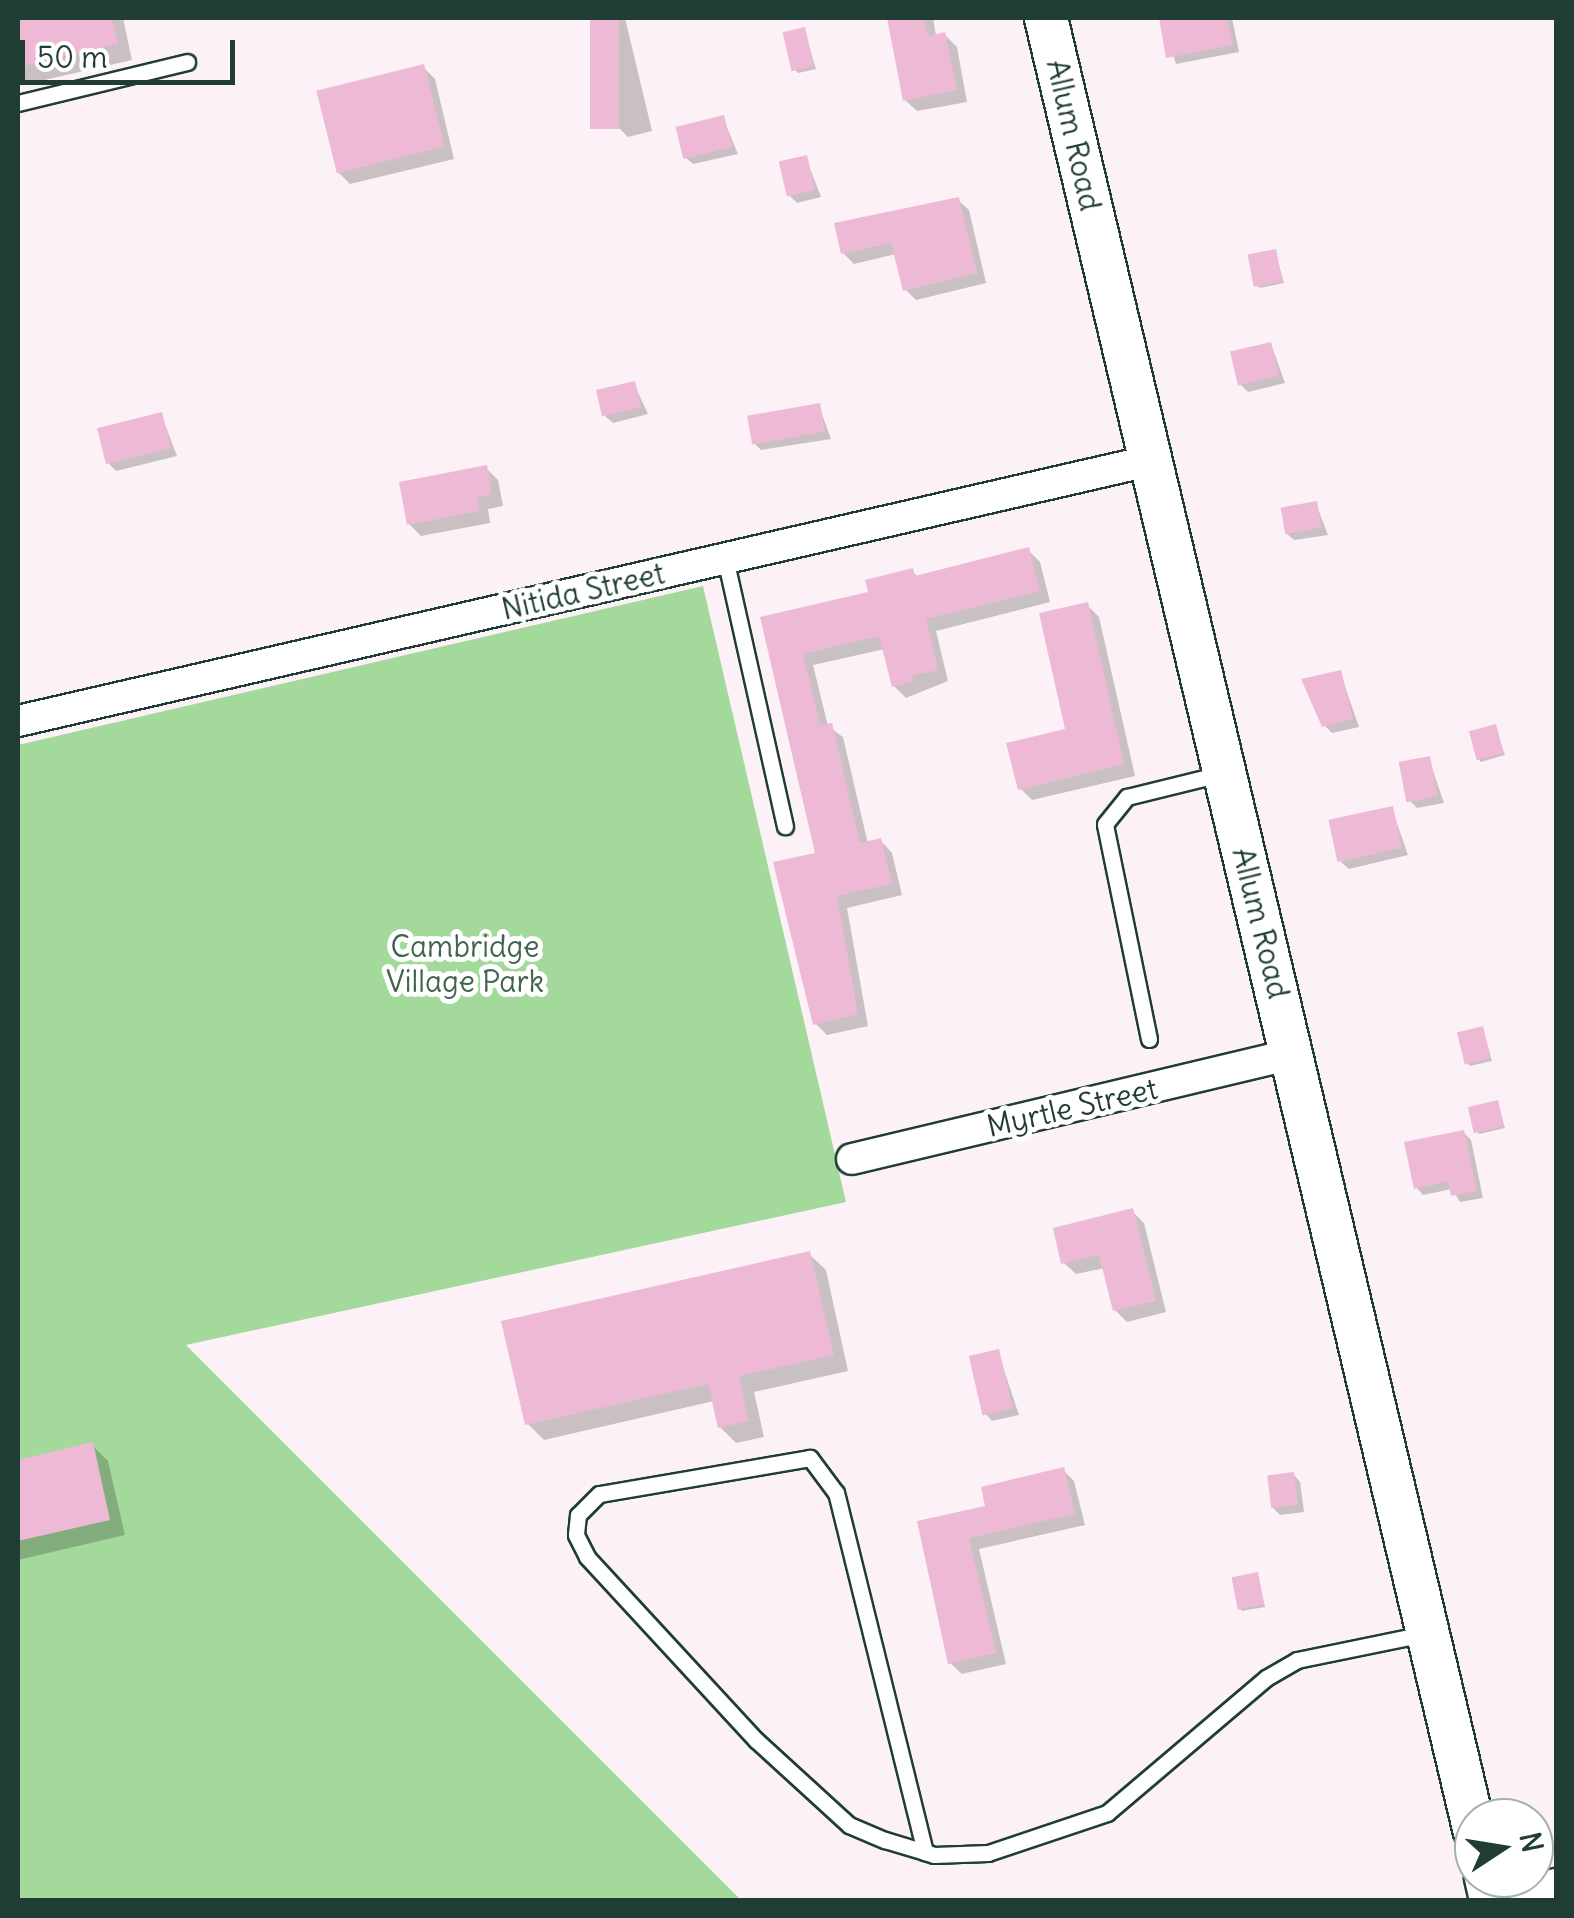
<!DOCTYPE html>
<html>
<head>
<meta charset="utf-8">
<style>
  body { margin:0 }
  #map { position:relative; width:1574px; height:1918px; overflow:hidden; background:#fcf1f6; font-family:Delius,sans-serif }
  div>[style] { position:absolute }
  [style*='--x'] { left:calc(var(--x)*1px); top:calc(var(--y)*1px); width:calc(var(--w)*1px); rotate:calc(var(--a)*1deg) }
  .green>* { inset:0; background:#a4d99c }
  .shadow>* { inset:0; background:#0003 }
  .building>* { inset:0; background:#eeb9d4; transform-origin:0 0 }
  .roads { filter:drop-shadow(2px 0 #1f3d34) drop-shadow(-2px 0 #1f3d34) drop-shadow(0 2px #1f3d34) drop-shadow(0 -2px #1f3d34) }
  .lane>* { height:15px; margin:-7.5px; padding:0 7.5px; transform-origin:7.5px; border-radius:7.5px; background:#fff }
  .street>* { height:30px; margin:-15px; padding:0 15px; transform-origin:15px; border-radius:15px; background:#fff }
  .secondary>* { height:42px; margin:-21px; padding:0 21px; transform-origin:21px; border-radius:21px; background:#fff }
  span { translate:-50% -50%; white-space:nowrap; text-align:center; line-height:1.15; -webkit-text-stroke:10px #fff; paint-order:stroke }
  .street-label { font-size:30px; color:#1f3d34 }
  .park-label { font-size:30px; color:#40644e }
  .frame { position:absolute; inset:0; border:20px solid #1f3d34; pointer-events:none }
  .north { position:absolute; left:1454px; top:1798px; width:100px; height:100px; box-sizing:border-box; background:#fff; border:2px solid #a5b1ae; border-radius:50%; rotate:78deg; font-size:28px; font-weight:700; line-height:40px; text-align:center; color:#1f3d34 }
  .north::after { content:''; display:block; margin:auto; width:35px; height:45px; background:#1f3d34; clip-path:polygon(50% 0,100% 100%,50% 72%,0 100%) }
  .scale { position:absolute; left:20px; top:40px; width:215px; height:45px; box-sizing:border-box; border:5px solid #1f3d34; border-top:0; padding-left:12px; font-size:30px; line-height:35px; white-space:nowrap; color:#1f3d34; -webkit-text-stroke:8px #fff; paint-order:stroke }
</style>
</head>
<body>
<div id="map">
  <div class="green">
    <div style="clip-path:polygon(703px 586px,846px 1202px,186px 1345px,741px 1900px,18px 1900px,18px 745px)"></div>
  </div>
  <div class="shadow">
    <div style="clip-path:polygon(18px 18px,123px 18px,132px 60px,18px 86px)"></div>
    <div style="clip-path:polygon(593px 18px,625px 18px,652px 131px,628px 137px,616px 125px)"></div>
    <div style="clip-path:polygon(890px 18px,933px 18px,936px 36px,945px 35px,957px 47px,967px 102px,917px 111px,905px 100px)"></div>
    <div style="clip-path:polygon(1161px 18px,1232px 18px,1239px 52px,1176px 64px)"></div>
    <div style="clip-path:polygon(804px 30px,816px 69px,798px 73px,795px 70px)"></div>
    <div style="clip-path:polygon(423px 67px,435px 79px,454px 159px,350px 184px,338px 172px)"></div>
    <div style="clip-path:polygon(723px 118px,738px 154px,693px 164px,685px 157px)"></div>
    <div style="clip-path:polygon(806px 158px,821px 197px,797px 203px,790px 196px)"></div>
    <div style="clip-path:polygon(958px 200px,969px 210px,986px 283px,916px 300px,905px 289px,896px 254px,854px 264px,843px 253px)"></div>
    <div style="clip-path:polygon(1275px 252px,1284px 283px,1260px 288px,1257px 285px)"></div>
    <div style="clip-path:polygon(1271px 344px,1285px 383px,1248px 392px,1240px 384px)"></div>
    <div style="clip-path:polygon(634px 384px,648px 414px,613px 423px,605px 416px)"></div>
    <div style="clip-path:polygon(819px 406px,831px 439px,761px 450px,754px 443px)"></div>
    <div style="clip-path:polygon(161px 414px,177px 456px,116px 471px,108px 463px)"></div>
    <div style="clip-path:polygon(486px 468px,498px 480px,503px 506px,488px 509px,490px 523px,421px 536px,409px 524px)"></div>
    <div style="clip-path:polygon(1316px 504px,1328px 535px,1294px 540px,1286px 533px)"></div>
    <div style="clip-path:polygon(1028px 550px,1040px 562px,1050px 602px,936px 631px,948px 681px,906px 698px,894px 686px,885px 649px,813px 665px,828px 726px,843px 737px,868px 844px,881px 841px,892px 853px,902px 895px,847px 908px,868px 1026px,827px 1035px,815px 1023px,818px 855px,763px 619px,871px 594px,912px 571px,919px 578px)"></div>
    <div style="clip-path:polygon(1087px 605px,1099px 617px,1135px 776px,1032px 800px,1020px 788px,1068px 731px)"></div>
    <div style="clip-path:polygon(1340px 672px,1359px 727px,1332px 733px,1324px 725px)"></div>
    <div style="clip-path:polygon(1495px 727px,1505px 755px,1481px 762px,1478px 759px)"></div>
    <div style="clip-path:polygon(1429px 759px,1444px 803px,1417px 808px,1409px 800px)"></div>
    <div style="clip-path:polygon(1392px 809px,1408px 855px,1349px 869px,1341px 862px)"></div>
    <div style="clip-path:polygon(1482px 1028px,1492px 1061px,1470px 1066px,1467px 1063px)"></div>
    <div style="clip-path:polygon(1497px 1103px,1505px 1128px,1479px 1134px,1476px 1131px)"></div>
    <div style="clip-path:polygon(1463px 1132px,1471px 1140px,1483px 1198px,1460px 1202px,1452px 1189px,1423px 1195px,1416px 1187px)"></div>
    <div style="clip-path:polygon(1132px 1211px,1144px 1223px,1166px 1312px,1127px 1322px,1115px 1310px,1105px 1268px,1076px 1274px,1064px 1263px)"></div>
    <div style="clip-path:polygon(809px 1254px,826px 1270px,848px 1371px,754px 1392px,764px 1437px,736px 1443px,720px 1427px,714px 1401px,544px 1440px,528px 1424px)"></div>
    <div style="clip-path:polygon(998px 1352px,1019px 1415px,992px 1421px,985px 1413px)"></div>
    <div style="clip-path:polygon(92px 1445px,108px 1461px,125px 1535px,18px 1560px,18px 1462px)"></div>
    <div style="clip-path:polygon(1063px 1470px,1074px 1481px,1085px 1525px,979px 1549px,1006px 1664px,962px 1674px,950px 1663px,920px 1523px,988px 1508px)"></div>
    <div style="clip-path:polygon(1293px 1474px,1300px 1482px,1304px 1512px,1280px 1515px,1273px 1508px)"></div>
    <div style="clip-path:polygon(1257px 1575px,1265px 1607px,1242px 1611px,1239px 1608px)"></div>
  </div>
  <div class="building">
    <div style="clip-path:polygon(18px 18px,112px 18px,118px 44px,18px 67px)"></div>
    <div style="left:590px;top:18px;width:29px;height:111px"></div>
    <div style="clip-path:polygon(887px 18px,924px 18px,928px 36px,945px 32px,957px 90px,903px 101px)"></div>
    <div style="clip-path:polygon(1159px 18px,1227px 18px,1233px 45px,1166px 58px)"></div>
    <div style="left:805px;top:27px;width:40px;height:23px;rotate:77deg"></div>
    <div style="left:424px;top:64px;width:85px;height:111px;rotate:76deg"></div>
    <div style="left:724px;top:115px;width:33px;height:50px;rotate:76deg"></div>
    <div style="left:807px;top:155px;width:36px;height:29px;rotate:77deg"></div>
    <div style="clip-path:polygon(959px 197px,977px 273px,903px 291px,891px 243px,841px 254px,834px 223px)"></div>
    <div style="left:1276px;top:249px;width:33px;height:29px;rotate:79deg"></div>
    <div style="left:1271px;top:342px;width:35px;height:42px;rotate:77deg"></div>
    <div style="left:635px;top:381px;width:27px;height:40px;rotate:77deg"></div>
    <div style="left:820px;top:403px;width:29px;height:74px;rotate:80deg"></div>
    <div style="left:162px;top:412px;width:37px;height:67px;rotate:76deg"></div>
    <div style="clip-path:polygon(487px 465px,492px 494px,477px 497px,480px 511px,407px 525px,399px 482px)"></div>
    <div style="left:1317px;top:501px;width:27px;height:37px;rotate:80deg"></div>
    <div style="clip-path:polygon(1029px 547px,1040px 591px,926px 619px,938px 670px,912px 676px,913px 682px,892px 687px,879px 636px,803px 654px,820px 725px,832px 723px,860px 843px,881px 838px,892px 884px,837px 896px,858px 1014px,813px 1025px,773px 862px,815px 853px,760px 617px,868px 592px,865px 580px,913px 568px,915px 576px)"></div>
    <div style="clip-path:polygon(1088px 602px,1124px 764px,1018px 790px,1006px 743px,1065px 729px,1039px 613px)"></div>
    <div style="clip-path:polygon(1341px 670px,1353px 719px,1322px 727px,1301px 679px)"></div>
    <div style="left:1496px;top:724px;width:30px;height:28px;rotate:75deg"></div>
    <div style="left:1430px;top:756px;width:41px;height:32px;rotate:79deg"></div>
    <div style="left:1393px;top:806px;width:43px;height:66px;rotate:78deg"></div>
    <div style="left:1483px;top:1026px;width:33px;height:27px;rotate:76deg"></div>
    <div style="left:1498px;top:1100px;width:27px;height:31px;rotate:77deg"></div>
    <div style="clip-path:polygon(1464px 1130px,1477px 1191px,1451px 1196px,1448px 1181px,1414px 1189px,1404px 1142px)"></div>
    <div style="clip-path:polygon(1133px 1208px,1156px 1301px,1113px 1311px,1099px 1255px,1061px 1264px,1053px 1228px)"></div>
    <div style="clip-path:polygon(810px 1251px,834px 1355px,739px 1376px,749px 1421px,718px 1428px,708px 1384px,525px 1425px,501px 1321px)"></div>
    <div style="left:999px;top:1349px;width:61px;height:31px;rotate:77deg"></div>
    <div style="clip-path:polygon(93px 1442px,110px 1520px,18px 1541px,18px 1460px)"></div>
    <div style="clip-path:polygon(1064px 1467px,1075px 1514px,969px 1538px,996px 1653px,948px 1664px,917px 1521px,985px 1506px,981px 1487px)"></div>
    <div style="left:1294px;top:1472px;width:33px;height:27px;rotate:83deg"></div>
    <div style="left:1258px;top:1572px;width:33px;height:27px;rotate:79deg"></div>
  </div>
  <div class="roads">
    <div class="lane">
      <div style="--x:18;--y:103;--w:174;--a:-13.6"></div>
      <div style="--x:725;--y:558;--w:275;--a:77.4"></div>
      <div style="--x:1149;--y:1039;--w:219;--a:-101.6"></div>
      <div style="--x:1105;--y:824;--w:35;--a:-51"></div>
      <div style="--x:1127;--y:797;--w:100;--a:-13.9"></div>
      <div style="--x:925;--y:1852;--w:370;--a:-103.9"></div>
      <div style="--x:836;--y:1493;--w:44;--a:-126.6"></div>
      <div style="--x:810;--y:1458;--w:214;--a:170.3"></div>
      <div style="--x:599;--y:1494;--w:30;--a:135"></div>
      <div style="--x:578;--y:1515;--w:20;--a:96"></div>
      <div style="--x:576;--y:1535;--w:25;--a:63"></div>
      <div style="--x:587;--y:1557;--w:249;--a:47.3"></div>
      <div style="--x:756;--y:1740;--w:126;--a:42.4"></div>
      <div style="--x:849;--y:1825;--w:39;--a:23"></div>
      <div style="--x:885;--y:1840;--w:42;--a:16.7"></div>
      <div style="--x:925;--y:1852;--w:9;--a:18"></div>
      <div style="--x:934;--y:1855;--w:54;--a:-2.1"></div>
      <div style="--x:988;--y:1853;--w:126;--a:-18.6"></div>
      <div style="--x:1107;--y:1813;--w:209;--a:-40.3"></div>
      <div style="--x:1266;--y:1678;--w:36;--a:-30"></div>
      <div style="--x:1297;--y:1660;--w:130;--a:-11.6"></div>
    </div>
    <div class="street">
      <div style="--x:18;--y:721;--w:1161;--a:-12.95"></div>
      <div style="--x:852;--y:1159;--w:452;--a:-13.4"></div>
      <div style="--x:1491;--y:1900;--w:67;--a:-13.8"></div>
    </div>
    <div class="secondary">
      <div style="--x:1046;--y:18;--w:1861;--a:76.7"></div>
      <div style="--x:1486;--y:1878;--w:23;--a:77"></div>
    </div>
  </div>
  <div class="street-label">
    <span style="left:1074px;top:135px;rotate:77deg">Allum Road</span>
    <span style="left:583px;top:591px;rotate:-13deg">Nitida Street</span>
    <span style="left:1261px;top:923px;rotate:76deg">Allum Road</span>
    <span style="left:1072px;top:1107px;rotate:-13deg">Myrtle Street</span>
  </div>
  <div class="park-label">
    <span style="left:465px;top:963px">Cambridge<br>Village Park</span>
  </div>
  <div class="frame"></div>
  <div class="north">N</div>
  <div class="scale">50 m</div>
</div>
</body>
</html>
